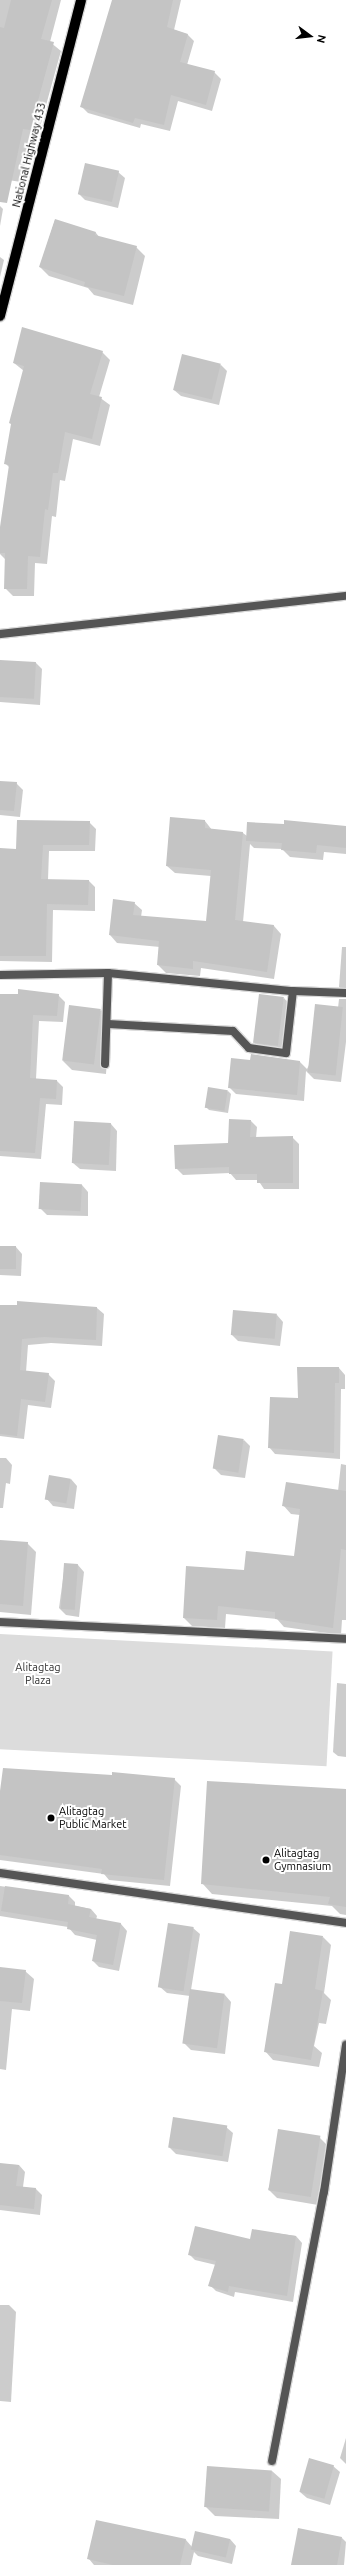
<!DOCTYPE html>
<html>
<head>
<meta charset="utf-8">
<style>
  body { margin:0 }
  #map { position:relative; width:346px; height:2565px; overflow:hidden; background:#fff; font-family:Ubuntu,sans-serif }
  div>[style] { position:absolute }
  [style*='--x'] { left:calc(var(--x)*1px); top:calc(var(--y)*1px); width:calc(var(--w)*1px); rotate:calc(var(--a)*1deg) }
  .green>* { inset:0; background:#dcdcdc; transform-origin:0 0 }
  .shadow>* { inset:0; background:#0003 }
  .building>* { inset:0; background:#c4c4c4; transform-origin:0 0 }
  .roads { filter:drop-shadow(1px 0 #dbdbdb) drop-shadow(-1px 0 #dbdbdb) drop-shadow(0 1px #dbdbdb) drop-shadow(0 -1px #dbdbdb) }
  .street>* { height:8px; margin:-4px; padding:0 4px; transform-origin:4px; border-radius:4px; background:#555 }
  .primary>* { height:10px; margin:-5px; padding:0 5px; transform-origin:5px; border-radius:5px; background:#000 }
  .dots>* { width:11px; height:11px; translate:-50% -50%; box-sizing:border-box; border:2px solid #fff; border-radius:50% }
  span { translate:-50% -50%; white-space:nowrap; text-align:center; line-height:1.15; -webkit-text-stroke:4px #fff; paint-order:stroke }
  .street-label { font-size:11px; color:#000 }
  .park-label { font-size:11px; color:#333 }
  .poi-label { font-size:11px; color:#000 }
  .left { translate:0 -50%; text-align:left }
  .north { position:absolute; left:290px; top:16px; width:40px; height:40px; -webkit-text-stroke:3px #fff; paint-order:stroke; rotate:105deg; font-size:11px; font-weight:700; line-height:16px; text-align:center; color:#000 }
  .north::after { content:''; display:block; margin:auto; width:14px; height:18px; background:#000; clip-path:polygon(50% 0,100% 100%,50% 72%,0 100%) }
</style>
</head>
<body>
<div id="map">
  <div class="green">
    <div style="left:0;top:1634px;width:333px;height:115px;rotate:3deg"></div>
  </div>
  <div class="shadow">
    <div style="clip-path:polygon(0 0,61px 0,50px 42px,61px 51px,37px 138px,31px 136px,21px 182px,8px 180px,0 182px)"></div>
    <div style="clip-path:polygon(113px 0,181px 0,174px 30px,188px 35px,194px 41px,187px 65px,214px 72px,221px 79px,212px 111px,178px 101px,170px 131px,141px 124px,140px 128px,88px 113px,81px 106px)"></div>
    <div style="clip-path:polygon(118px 172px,125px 178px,118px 208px,85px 200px,79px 194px)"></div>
    <div style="clip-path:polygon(0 206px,3px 209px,0 226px)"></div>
    <div style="clip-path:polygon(55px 220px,96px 233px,100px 238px,136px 247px,145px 256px,133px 305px,94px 295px,88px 288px,49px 276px,40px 267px)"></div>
    <div style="clip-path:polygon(0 257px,4px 260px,0 277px)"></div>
    <div style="clip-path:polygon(102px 352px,110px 360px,99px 397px,110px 405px,100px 446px,73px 439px,65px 481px,60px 480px,56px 517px,52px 516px,47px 564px,35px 563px,34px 596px,13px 596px,5px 588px,6px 560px,0 554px,0 540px,10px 468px,5px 463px,24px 371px,14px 363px)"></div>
    <div style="clip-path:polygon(221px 365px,227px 371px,219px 405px,181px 396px,174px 390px)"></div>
    <div style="clip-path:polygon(0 661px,36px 663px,42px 669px,40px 705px,0 702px)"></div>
    <div style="clip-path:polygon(0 782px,16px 783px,23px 790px,20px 817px,0 815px)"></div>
    <div style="clip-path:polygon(205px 821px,212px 830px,243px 833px,247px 836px,346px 826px,346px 854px,324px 852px,323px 860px,290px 857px,282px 849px,254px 848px,250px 844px,243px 922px,274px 926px,281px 934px,274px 979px,201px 968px,200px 976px,166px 973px,158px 965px,160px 947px,117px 943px,110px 935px,134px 903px,142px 910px,141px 917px,207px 922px,211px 876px,175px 873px,167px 866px)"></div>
    <div style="clip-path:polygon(89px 822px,96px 829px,95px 851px,49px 851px,48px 880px,89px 881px,95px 887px,95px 911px,53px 910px,52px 962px,0 961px,0 849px,17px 850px)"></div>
    <div style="clip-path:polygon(342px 947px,346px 947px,346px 993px,339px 987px)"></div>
    <div style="clip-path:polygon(0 995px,58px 995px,65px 1002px,63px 1022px,39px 1021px,36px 1079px,57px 1081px,63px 1087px,62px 1105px,46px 1104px,41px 1159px,0 1156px)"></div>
    <div style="clip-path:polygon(284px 998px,290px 1005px,284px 1052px,260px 1049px,254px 1043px)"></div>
    <div style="clip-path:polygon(339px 999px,346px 999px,346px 1042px,341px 1082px,314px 1079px,306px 1071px,304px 1101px,236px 1094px,229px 1087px,251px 1061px,300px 1062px,307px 1069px,338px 1008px)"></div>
    <div style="clip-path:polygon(101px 1010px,110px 1019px,106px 1074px,72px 1070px,63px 1061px)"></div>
    <div style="clip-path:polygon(228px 1091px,231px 1094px,228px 1113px,209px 1110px,206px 1107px)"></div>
    <div style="clip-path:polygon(251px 1121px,257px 1127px,256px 1138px,292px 1137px,299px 1144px,299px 1189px,264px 1189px,258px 1180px,236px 1180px,230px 1173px,183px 1175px,176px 1168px,229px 1144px)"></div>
    <div style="clip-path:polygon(75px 1122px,111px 1124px,117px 1131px,116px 1171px,80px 1169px,73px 1163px)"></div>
    <div style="clip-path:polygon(41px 1184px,82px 1185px,88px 1192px,88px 1216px,47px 1215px,40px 1208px)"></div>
    <div style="clip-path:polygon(0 1247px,16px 1247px,22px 1254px,21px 1276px,0 1275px)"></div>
    <div style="clip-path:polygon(18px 1302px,97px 1308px,104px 1314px,102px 1346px,51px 1343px,28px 1345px,26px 1372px,48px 1374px,55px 1381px,51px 1408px,28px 1405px,24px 1439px,0 1436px,0 1306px,18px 1306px)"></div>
    <div style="clip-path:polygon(277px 1315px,283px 1322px,280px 1346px,238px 1341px,231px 1334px)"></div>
    <div style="clip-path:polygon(339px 1368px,345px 1375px,345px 1389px,341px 1389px,340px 1459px,275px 1454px,269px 1447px,299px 1399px)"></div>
    <div style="clip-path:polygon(244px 1440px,250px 1446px,245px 1478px,221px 1475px,214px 1468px)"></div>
    <div style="clip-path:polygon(0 1458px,6px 1458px,12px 1465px,10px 1484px,6px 1483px,3px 1508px,0 1508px)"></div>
    <div style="clip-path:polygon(341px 1464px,346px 1465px,346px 1620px,342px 1620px,341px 1635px,284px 1627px,277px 1619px,226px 1614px,225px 1628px,192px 1626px,184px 1618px,245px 1571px,295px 1557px,300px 1515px,291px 1514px,283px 1505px,338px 1491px)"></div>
    <div style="clip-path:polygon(71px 1479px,77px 1486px,74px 1509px,53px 1506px,47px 1499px)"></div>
    <div style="clip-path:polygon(0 1541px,27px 1543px,36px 1552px,31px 1615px,0 1612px)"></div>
    <div style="clip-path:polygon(65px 1564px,78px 1565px,84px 1572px,79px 1617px,66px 1615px,59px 1608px)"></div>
    <div style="clip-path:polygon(337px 1683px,346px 1684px,346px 1757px,338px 1756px,333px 1752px)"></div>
    <div style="clip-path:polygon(174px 1779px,181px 1786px,170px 1886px,109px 1880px,104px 1874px,0 1860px,0 1798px)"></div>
    <div style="clip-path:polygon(346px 1795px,346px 1915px,340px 1914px,332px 1906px,212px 1894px,202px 1883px)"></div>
    <div style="clip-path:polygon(0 1886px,69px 1896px,75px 1902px,75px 1906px,91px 1909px,97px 1916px,96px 1920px,121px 1924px,127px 1931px,119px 1971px,99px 1967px,93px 1961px,97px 1940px,75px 1935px,68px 1927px,0 1916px)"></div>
    <div style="clip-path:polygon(193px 1928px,200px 1934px,191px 1990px,225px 1995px,231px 2002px,225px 2054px,191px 2050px,184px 2043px,190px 1996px,167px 1993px,160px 1987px)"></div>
    <div style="clip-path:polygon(323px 1937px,331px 1945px,324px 1993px,331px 2000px,326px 2024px,319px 2023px,314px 2046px,322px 2053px,319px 2067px,273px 2060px,265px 2051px,283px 1985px)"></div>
    <div style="clip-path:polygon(0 1968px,25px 1971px,34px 1979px,30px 2011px,12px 2009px,6px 2070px,0 2069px)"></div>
    <div style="clip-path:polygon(226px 2127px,233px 2133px,228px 2162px,176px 2154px,169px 2147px)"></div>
    <div style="clip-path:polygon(319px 2137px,328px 2146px,318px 2205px,277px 2198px,268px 2189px)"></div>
    <div style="clip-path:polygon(0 2164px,19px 2165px,25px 2172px,23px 2187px,36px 2189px,42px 2195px,40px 2215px,0 2210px)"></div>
    <div style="clip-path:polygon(253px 2230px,296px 2236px,302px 2243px,293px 2302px,235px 2292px,234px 2297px,216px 2291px,210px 2285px,216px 2265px,195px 2260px,189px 2254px,251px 2241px)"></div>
    <div style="clip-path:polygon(0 2305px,9px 2305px,16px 2312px,11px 2402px,0 2401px)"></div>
    <div style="clip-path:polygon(346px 2438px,346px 2464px,340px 2458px)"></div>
    <div style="clip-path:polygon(333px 2466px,340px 2472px,330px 2505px,307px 2498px,300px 2492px)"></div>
    <div style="clip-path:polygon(272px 2471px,281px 2479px,279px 2519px,215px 2516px,206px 2507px)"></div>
    <div style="clip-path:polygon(342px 2538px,346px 2542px,344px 2565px,294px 2565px)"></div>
    <div style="clip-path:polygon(230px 2539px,236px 2546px,232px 2564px,198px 2556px,194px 2552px,191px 2565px,94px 2565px,89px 2559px,186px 2540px,192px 2547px)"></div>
  </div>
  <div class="building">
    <div style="clip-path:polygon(11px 0,52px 0,41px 39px,54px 42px,30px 130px,23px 129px,7px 203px,0 202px,0 27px,4px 28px)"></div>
    <div style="clip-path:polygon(112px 0,173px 0,167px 27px,188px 34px,180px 62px,215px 71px,206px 105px,171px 95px,164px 125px,135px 118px,133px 123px,80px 107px)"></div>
    <div style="left:85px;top:163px;width:35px;height:32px;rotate:13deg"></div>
    <div style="clip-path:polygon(55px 219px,96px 232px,95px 235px,137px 246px,124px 296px,84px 286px,85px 282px,39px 267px)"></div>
    <div style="clip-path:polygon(22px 327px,103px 351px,90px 394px,102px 397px,92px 439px,65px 432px,58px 473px,53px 473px,48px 510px,45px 509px,40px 557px,28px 556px,27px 589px,4px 589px,5px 553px,0 553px,0 527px,9px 465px,4px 464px,11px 424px,9px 423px,24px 366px,13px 363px)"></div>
    <div style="left:182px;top:354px;width:40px;height:37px;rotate:14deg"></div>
    <div style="left:0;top:660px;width:36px;height:37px;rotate:3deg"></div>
    <div style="clip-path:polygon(0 781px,17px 782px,14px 811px,0 810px)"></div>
    <div style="clip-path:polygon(170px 817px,205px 820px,205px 828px,243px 832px,235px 920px,274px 925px,267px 972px,193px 961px,193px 969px,157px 965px,159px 941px,109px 935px,113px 899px,135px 902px,133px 915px,206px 921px,211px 870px,166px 866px)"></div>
    <div style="clip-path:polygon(17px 820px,90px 821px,89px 845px,43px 845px,41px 879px,89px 880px,88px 905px,47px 904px,46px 956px,0 956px,0 848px,16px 849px)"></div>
    <div style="clip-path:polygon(284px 820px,346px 826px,346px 848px,317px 845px,316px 853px,281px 850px,282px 843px,246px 841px,247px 822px,284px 824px)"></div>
    <div style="clip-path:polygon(18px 989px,59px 994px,57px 1016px,33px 1015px,30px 1078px,57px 1080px,56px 1099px,40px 1098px,35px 1153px,0 1151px,0 994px,18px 994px)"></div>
    <div style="left:259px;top:994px;width:25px;height:49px;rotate:7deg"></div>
    <div style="left:315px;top:1004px;width:28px;height:69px;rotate:6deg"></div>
    <div style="left:69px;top:1005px;width:32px;height:56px;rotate:7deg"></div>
    <div style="clip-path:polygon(251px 1054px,300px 1061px,297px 1095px,228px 1088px,231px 1058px,250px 1060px)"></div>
    <div style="left:208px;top:1087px;width:20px;height:21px;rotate:9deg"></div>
    <div style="clip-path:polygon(229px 1119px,251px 1120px,250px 1137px,293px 1136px,293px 1183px,257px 1183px,257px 1174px,229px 1174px,229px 1167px,175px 1169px,174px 1145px,228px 1143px)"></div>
    <div style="left:74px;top:1121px;width:37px;height:42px;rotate:3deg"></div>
    <div style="left:40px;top:1182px;width:42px;height:27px;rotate:3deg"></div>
    <div style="left:0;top:1246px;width:16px;height:23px"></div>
    <div style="clip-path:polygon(17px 1301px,97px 1307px,96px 1340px,44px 1337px,22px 1339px,20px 1370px,49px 1373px,45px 1402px,21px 1399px,17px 1436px,0 1434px,0 1305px,17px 1305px)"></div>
    <div style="left:233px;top:1310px;width:44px;height:25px;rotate:5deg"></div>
    <div style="clip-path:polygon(297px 1367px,339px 1367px,339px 1383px,335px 1383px,334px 1453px,268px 1448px,270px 1397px,298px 1398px)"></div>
    <div style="left:218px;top:1435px;width:26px;height:34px;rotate:9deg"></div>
    <div style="left:49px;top:1475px;width:22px;height:25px;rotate:10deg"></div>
    <div style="clip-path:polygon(286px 1482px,346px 1491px,346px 1550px,341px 1549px,333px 1628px,275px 1619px,275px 1612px,218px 1606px,217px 1620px,183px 1618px,186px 1566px,244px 1570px,246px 1551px,294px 1556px,300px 1509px,282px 1506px)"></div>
    <div style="clip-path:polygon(0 1540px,28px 1542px,23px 1606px,0 1604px)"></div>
    <div style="left:64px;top:1563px;width:14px;height:46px;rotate:4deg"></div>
    <div style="clip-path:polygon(3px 1768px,112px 1775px,112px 1772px,175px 1778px,164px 1880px,101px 1874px,102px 1869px,0 1855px,0 1791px)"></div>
    <div style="clip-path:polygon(207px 1781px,346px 1789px,346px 1907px,328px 1904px,330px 1897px,201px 1884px)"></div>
    <div style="clip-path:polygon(5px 1886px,69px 1895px,68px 1904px,91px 1909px,89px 1917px,121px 1923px,113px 1965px,92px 1961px,97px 1935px,67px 1929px,68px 1922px,1px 1911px)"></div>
    <div style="left:168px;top:1923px;width:26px;height:65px;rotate:9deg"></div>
    <div style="clip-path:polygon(290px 1931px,323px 1936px,315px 1989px,323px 1991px,311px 2060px,264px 2052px,275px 1983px,282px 1984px)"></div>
    <div style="clip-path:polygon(0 1967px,26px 1970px,22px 2003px,0 2001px)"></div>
    <div style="left:190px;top:1989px;width:35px;height:55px;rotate:8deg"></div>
    <div style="left:173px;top:2117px;width:55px;height:31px;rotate:9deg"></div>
    <div style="left:278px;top:2129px;width:43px;height:62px;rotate:9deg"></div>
    <div style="clip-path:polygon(0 2163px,19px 2165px,16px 2186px,36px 2188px,34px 2209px,0 2205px)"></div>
    <div style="clip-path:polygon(195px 2226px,250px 2239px,252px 2229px,296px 2236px,287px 2296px,229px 2286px,228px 2292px,208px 2286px,216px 2261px,188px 2255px)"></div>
    <div style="left:309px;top:2458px;width:26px;height:35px;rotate:16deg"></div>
    <div style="left:207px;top:2466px;width:65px;height:41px;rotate:4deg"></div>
    <div style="clip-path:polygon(96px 2520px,186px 2539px,180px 2565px,113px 2565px,87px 2559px)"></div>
    <div style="clip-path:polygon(298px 2528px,342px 2537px,337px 2565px,291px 2565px)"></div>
    <div style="left:195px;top:2531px;width:36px;height:19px;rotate:13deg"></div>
  </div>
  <div class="roads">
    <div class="street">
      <div style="--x:0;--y:634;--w:348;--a:-6.3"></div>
      <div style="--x:0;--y:975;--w:108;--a:-1.1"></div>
      <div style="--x:108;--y:973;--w:186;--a:5.6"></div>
      <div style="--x:293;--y:991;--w:53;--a:2.2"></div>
      <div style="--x:108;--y:1024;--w:125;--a:3.2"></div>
      <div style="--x:233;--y:1031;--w:23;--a:47"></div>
      <div style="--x:249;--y:1048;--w:37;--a:8"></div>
      <div style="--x:286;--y:1053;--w:62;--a:-83.6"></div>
      <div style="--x:105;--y:1064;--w:91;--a:-88.1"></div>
      <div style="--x:0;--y:1622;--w:346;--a:2.8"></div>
      <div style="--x:0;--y:1873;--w:350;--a:8.2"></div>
      <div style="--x:272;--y:2461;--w:274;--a:-79.1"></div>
      <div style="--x:324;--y:2192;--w:149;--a:-81.5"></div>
    </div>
    <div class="primary">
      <div style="--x:0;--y:316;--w:326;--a:-75.6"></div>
    </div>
  </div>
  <div class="dots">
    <div style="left:51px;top:1818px;background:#000"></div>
    <div style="left:266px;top:1860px;background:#000"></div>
  </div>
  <div class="street-label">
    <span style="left:29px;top:155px;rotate:-76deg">National Highway 433</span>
  </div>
  <div class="park-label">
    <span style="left:38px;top:1674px">Alitagtag<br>Plaza</span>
  </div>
  <div class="poi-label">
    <span class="left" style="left:59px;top:1818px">Alitagtag<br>Public Market</span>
    <span class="left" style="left:274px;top:1860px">Alitagtag<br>Gymnasium</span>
  </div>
  <div class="north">N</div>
</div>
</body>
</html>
